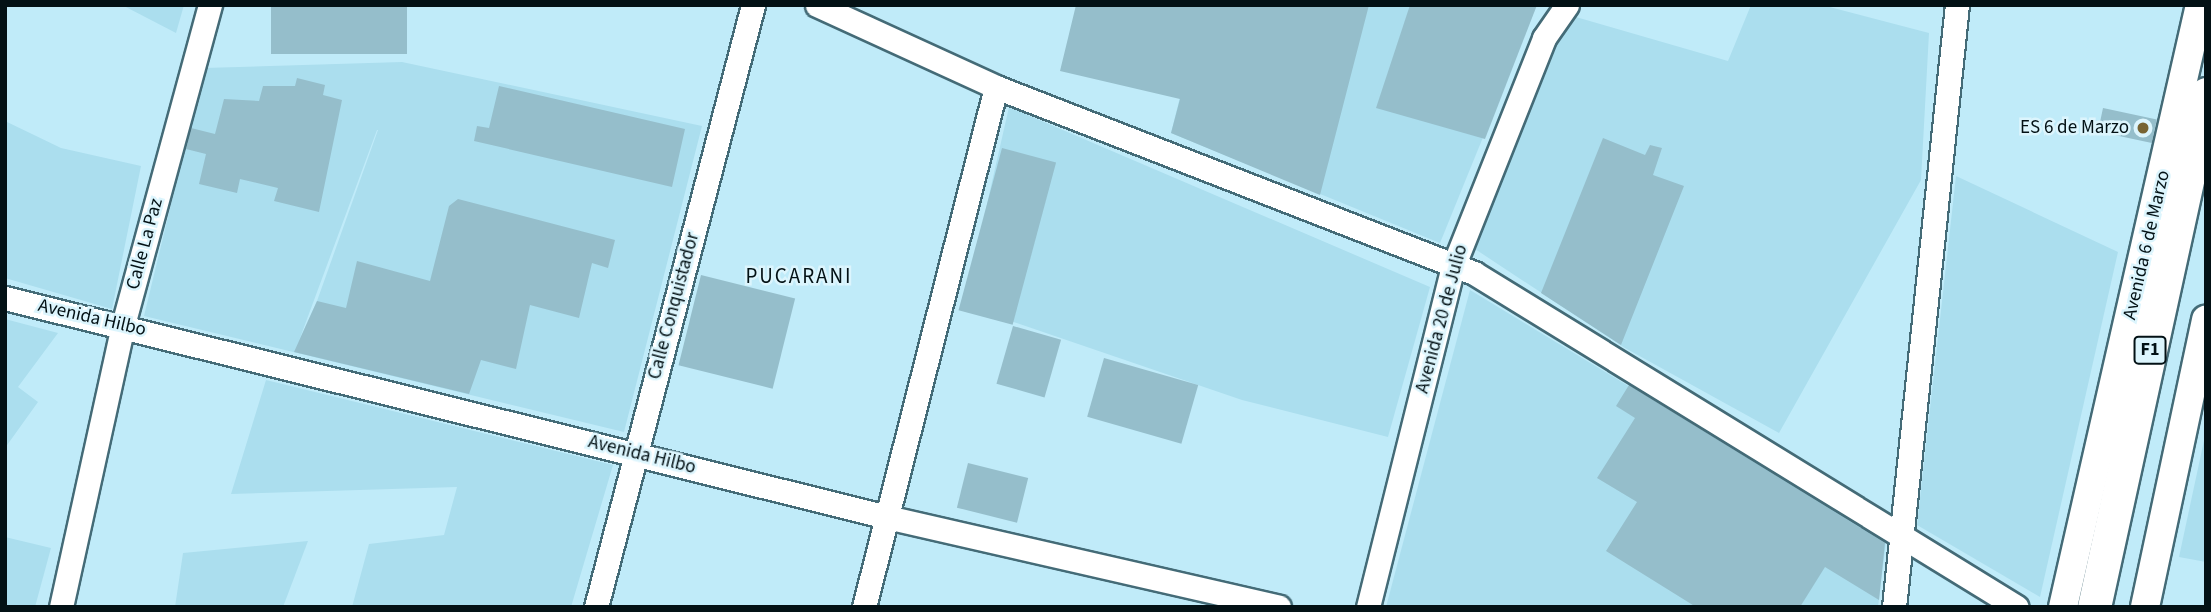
<!DOCTYPE html>
<html>
<head>
<meta charset="utf-8">
<style>
  body { margin:0 }
  #map { position:relative; width:2211px; height:612px; overflow:hidden; background:#c0ebf9; font-family:"Source Sans 3",sans-serif }
  div>[style] { position:absolute }
  [style*='--x'] { left:calc(var(--x)*1px); top:calc(var(--y)*1px); width:calc(var(--w)*1px); rotate:calc(var(--a)*1deg) }
  .built>* { inset:0; background:#abdeee }
  .building>* { inset:0; background:#95becb; transform-origin:0 0 }
  .roads { filter:drop-shadow(2px 0 #446b77) drop-shadow(-2px 0 #446b77) drop-shadow(0 2px #446b77) drop-shadow(0 -2px #446b77) }
  .minor>* { height:23px; margin:-11.5px; padding:0 11.5px; transform-origin:11.5px; border-radius:11.5px; background:#fff }
  .major>* { height:28px; margin:-14px; padding:0 14px; transform-origin:14px; border-radius:14px; background:#fff }
  .highway>* { height:33px; margin:-16.5px; padding:0 16.5px; transform-origin:16.5px; border-radius:16.5px; background:#fff }
  .dots>* { width:19px; height:19px; translate:-50% -50%; box-sizing:border-box; border:4px solid #dcf5fd; border-radius:50% }
  span { translate:-50% -50%; white-space:nowrap; text-align:center; line-height:1.15; -webkit-text-stroke:5px #dcf5fd; paint-order:stroke }
  .shield-label span { padding:2px 5px; background:#dcf5fd; border:2px solid; border-radius:5px; -webkit-text-stroke-width:0 }
  .shield-label { font-size:18px; color:#031115; font-weight:700 }
  .poi-label { font-size:19px; color:#031115 }
  .right { translate:-100% -50%; text-align:right }
  .street-label { font-size:19px; color:#031115 }
  .neighbourhood-label { font-size:21px; color:#031115; letter-spacing:2px }
  .frame { position:absolute; inset:0; border:7px solid #031115; pointer-events:none }
</style>
</head>
<body>
<div id="map">
  <div class="built">
    <div style="clip-path:polygon(122px 5px,184px 5px,176px 33px)"></div>
    <div style="clip-path:polygon(1203px 5px,1536px 7px,1440px 243px,1171px 133px)"></div>
    <div style="clip-path:polygon(1751px 5px,1822px 5px,1929px 33px,1921px 180px,1779px 433px,1625px 348px,1475px 249px,1569px 15px,1728px 61px)"></div>
    <div style="clip-path:polygon(evenodd,402px 62px,702px 126px,624px 432px,144px 316px,204px 68px,402px 62px,378px 130px,317px 301px,300px 338px,377px 130px,378px 130px)"></div>
    <div style="clip-path:polygon(1009px 107px,1430px 287px,1388px 437px,1242px 400px,964px 305px)"></div>
    <div style="clip-path:polygon(5px 121px,61px 148px,141px 166px,112px 309px,5px 278px)"></div>
    <div style="clip-path:polygon(1956px 176px,2118px 252px,2040px 597px,1917px 525px)"></div>
    <div style="clip-path:polygon(1470px 290px,1886px 542px,1878px 607px,1386px 607px)"></div>
    <div style="clip-path:polygon(5px 319px,58px 333px,18px 387px,38px 402px,5px 448px)"></div>
    <div style="clip-path:polygon(266px 380px,613px 465px,571px 607px,352px 607px,369px 544px,444px 535px,457px 487px,231px 494px)"></div>
    <div style="clip-path:polygon(2206px 431px,2206px 562px,2179px 557px)"></div>
    <div style="clip-path:polygon(5px 537px,51px 548px,35px 607px,5px 607px)"></div>
    <div style="clip-path:polygon(308px 541px,283px 607px,175px 607px,183px 553px)"></div>
  </div>
  <div class="building">
    <div style="left:271px;top:5px;width:136px;height:49px"></div>
    <div style="clip-path:polygon(1076px 5px,1369px 5px,1320px 195px,1171px 133px,1180px 99px,1060px 71px)"></div>
    <div style="clip-path:polygon(1410px 5px,1537px 5px,1485px 139px,1376px 108px)"></div>
    <div style="clip-path:polygon(297px 78px,325px 85px,323px 95px,342px 100px,319px 212px,274px 201px,278px 188px,240px 179px,237px 193px,199px 184px,206px 154px,186px 149px,191px 128px,215px 134px,224px 99px,259px 101px,263px 86px,295px 86px)"></div>
    <div style="clip-path:polygon(499px 86px,685px 129px,672px 187px,474px 141px,477px 126px,489px 128px)"></div>
    <div style="left:2103px;top:108px;width:55px;height:24px;rotate:12deg"></div>
    <div style="clip-path:polygon(1603px 138px,1645px 155px,1650px 145px,1662px 148px,1653px 175px,1684px 186px,1621px 345px,1541px 293px)"></div>
    <div style="left:1002px;top:148px;width:56px;height:168px;rotate:15deg"></div>
    <div style="clip-path:polygon(458px 199px,615px 240px,608px 268px,592px 263px,579px 318px,530px 305px,516px 369px,481px 360px,469px 394px,294px 352px,317px 301px,346px 308px,357px 261px,430px 281px,449px 206px)"></div>
    <div style="left:701px;top:275px;width:97px;height:93px;rotate:14deg"></div>
    <div style="left:1013px;top:326px;width:50px;height:60px;rotate:16deg"></div>
    <div style="left:1104px;top:358px;width:98px;height:61px;rotate:16deg"></div>
    <div style="clip-path:polygon(1629px 385px,1885px 543px,1879px 600px,1825px 567px,1800px 607px,1696px 607px,1606px 551px,1637px 502px,1597px 478px,1635px 418px,1616px 406px)"></div>
    <div style="left:968px;top:463px;width:62px;height:46px;rotate:14deg"></div>
  </div>
  <div class="roads">
    <div class="minor">
      <div style="--x:817;--y:5;--w:197;--a:24.6"></div>
      <div style="--x:996;--y:87;--w:513;--a:21.26"></div>
      <div style="--x:1474;--y:273;--w:637;--a:31.6"></div>
      <div style="--x:5;--y:298;--w:909;--a:13.94"></div>
      <div style="--x:887;--y:517;--w:402;--a:12.9"></div>
      <div style="--x:61;--y:607;--w:289;--a:-77.6"></div>
      <div style="--x:123;--y:325;--w:332;--a:-74.8"></div>
      <div style="--x:596;--y:607;--w:622;--a:-75.38"></div>
      <div style="--x:864;--y:607;--w:536;--a:-75.76"></div>
      <div style="--x:1368;--y:607;--w:350;--a:-76"></div>
      <div style="--x:1453;--y:267;--w:246;--a:-68.3"></div>
      <div style="--x:1544;--y:38;--w:40;--a:-55.1"></div>
      <div style="--x:1894;--y:607;--w:605;--a:-84.03"></div>
    </div>
    <div class="major">
      <div style="--x:2063;--y:607;--w:617;--a:-77.18"></div>
      <div style="--x:2145;--y:607;--w:294;--a:-78"></div>
    </div>
    <div class="highway">
      <div style="--x:2094;--y:607;--w:525;--a:-77.68"></div>
    </div>
  </div>
  <div class="dots">
    <div style="left:2143px;top:128px;background:#786433"></div>
  </div>
  <div class="shield-label">
    <span style="left:2150px;top:350px">F1</span>
  </div>
  <div class="poi-label">
    <span class="right" style="left:2129px;top:128px">ES 6 de Marzo</span>
  </div>
  <div class="street-label">
    <span style="left:145px;top:244px;rotate:-75deg">Calle La Paz</span>
    <span style="left:2147px;top:245px;rotate:-77deg">Avenida 6 de Marzo</span>
    <span style="left:674px;top:306px;rotate:-75deg">Calle Conquistador</span>
    <span style="left:92px;top:318px;rotate:13deg">Avenida Hilbo</span>
    <span style="left:1442px;top:319px;rotate:-75deg">Avenida 20 de Julio</span>
    <span style="left:642px;top:455px;rotate:14deg">Avenida Hilbo</span>
  </div>
  <div class="neighbourhood-label">
    <span style="left:799px;top:276px">PUCARANI</span>
  </div>
  <div class="frame"></div>
</div>
</body>
</html>
